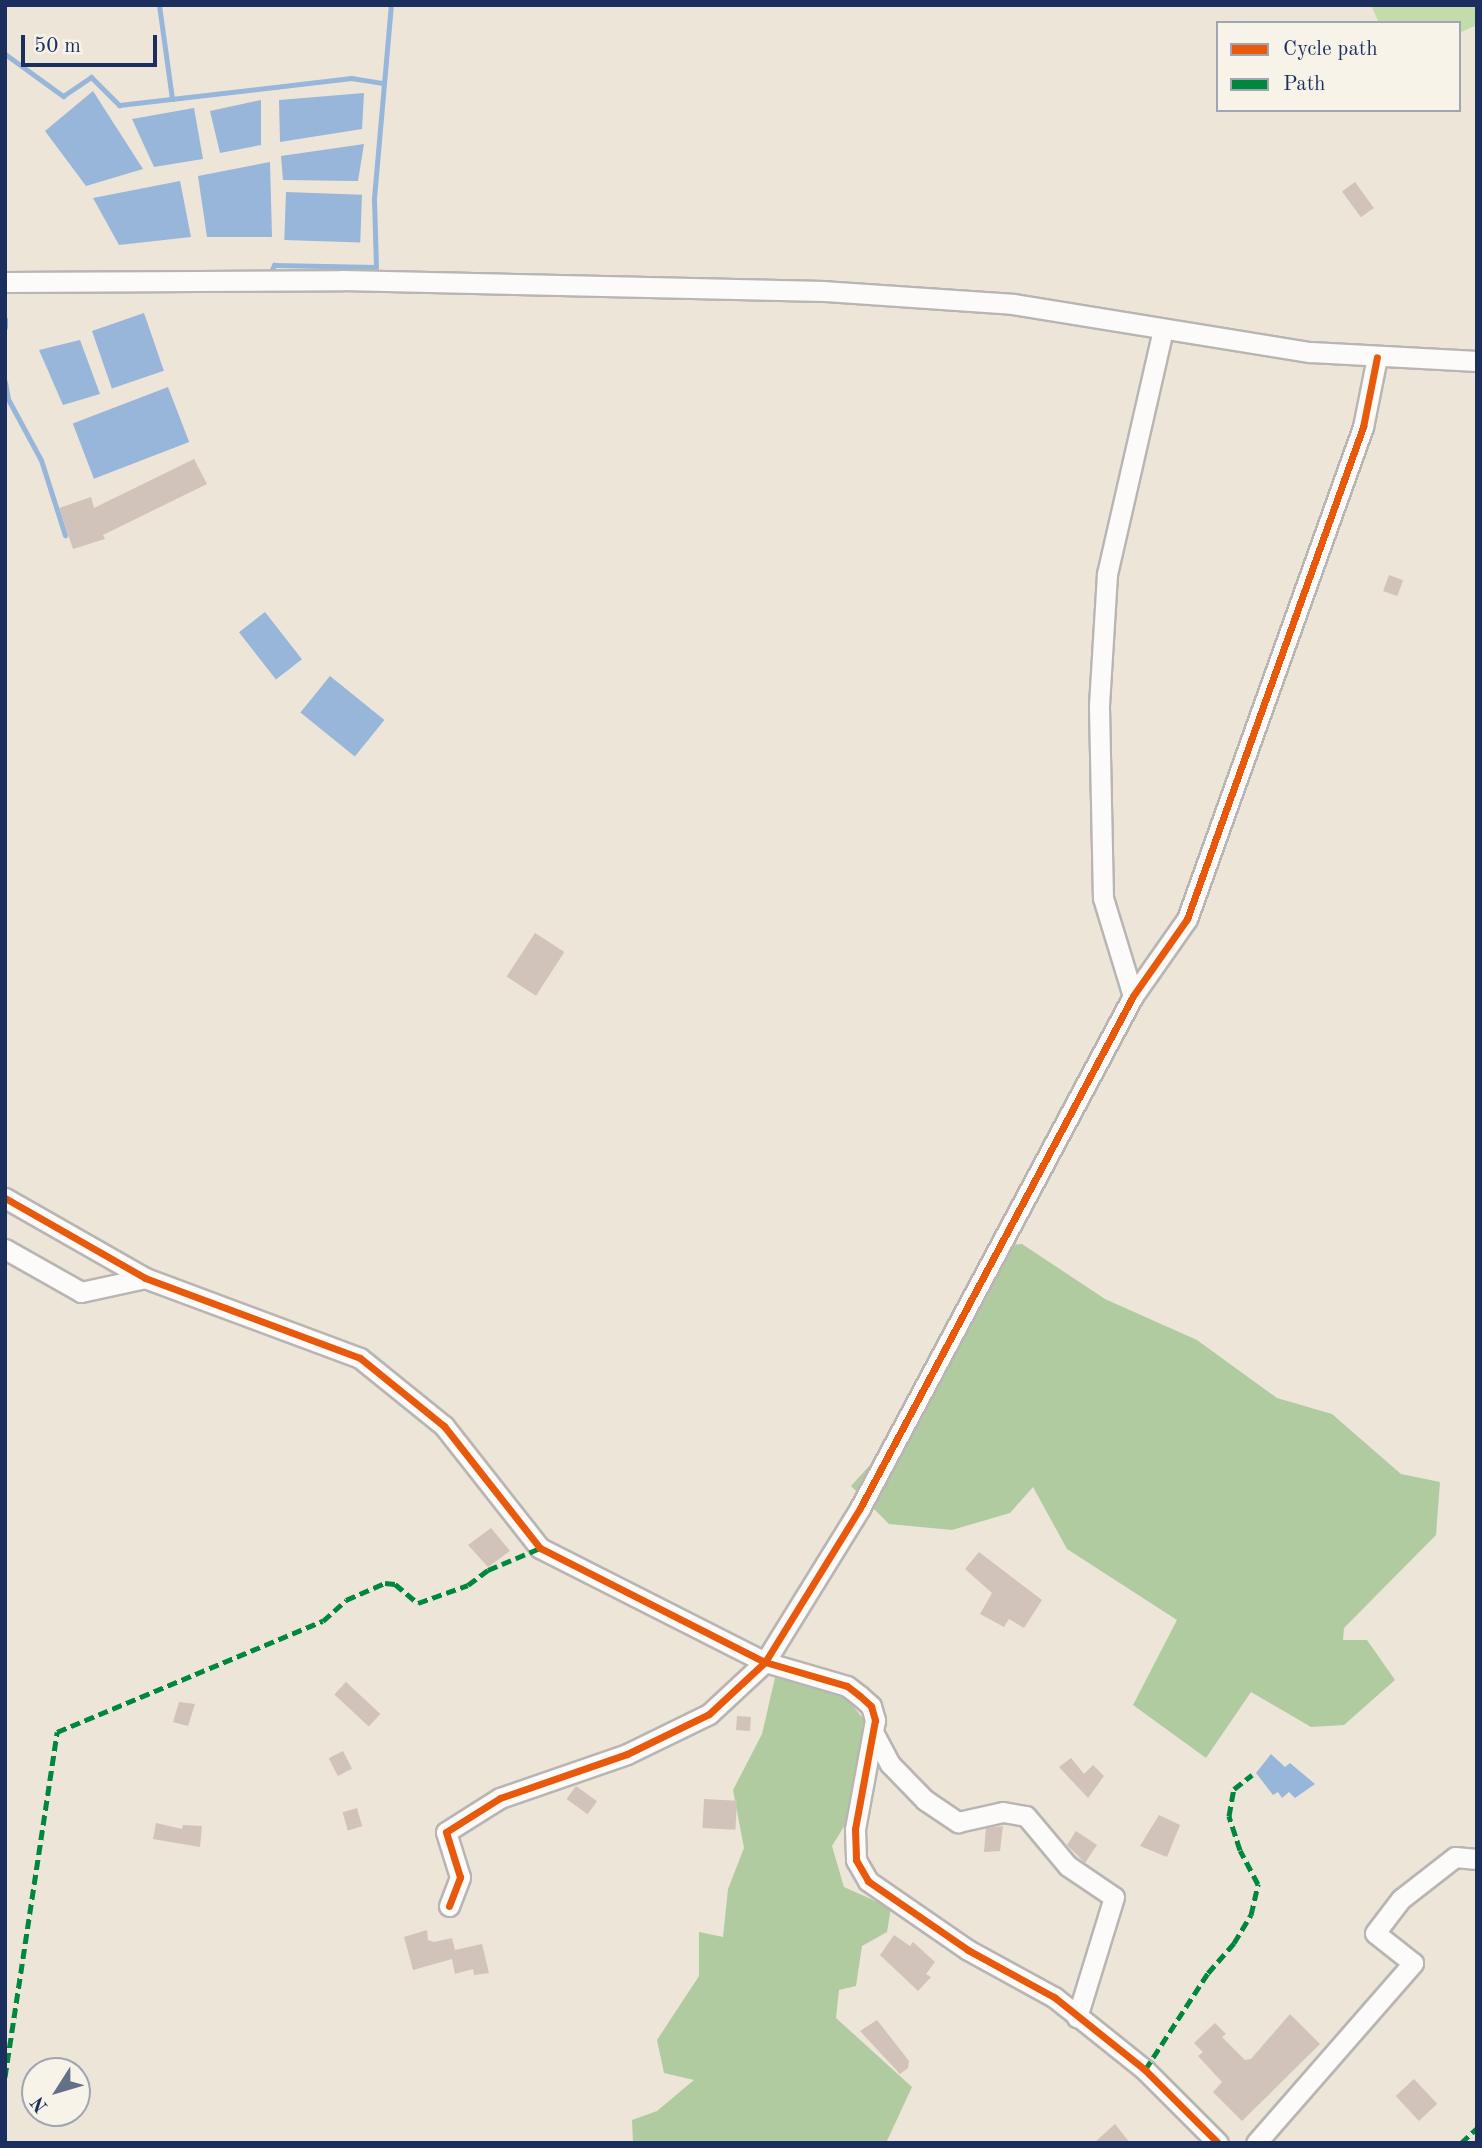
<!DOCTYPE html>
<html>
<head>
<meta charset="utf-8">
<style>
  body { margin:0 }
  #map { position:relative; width:1482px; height:2148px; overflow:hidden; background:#ede5d8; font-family:"Old Standard TT",serif }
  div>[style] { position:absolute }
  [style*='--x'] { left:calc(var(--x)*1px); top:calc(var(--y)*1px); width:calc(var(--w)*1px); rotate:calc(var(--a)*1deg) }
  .green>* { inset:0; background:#c3dcaa }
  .forest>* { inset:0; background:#b1cba0 }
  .water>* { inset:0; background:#97b6da; transform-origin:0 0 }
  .stream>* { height:5px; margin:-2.5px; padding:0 2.5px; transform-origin:2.5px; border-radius:2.5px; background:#97b6da }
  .building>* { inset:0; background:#d1c2ba; transform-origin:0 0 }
  .roads { filter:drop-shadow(2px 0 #b8b5b2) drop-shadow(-2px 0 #b8b5b2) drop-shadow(0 2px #b8b5b2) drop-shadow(0 -2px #b8b5b2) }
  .minor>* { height:19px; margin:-9.5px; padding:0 9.5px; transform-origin:9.5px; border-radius:9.5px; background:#fcfbf9 }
  .quiet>* { height:5px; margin-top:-2.5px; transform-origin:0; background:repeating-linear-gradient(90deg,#00873e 0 10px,transparent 0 15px) }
  .cycleway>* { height:7px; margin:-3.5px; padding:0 3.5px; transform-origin:3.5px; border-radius:3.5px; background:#e8590c }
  span { translate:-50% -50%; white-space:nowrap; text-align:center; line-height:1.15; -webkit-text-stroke:6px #f7f3e8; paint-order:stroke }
  .frame { position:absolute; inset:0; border:7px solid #1b2f5e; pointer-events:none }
  .legend { position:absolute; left:1216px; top:21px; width:245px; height:91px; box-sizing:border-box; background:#f7f3e8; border:2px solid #9fa5b1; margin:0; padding:9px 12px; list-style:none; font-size:21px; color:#1b2f5e }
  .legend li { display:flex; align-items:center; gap:14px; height:35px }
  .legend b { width:35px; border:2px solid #9fa5b1 }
  .north { position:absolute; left:21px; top:2057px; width:70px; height:70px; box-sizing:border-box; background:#f7f3e8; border:2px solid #9fa5b1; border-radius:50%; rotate:233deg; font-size:19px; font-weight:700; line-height:28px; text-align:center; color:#1b2f5e }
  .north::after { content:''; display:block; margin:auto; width:24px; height:32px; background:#646f89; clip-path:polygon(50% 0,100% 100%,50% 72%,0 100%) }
  .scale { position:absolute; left:21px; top:35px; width:136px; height:32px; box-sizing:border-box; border:4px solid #1b2f5e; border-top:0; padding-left:9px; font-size:21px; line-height:24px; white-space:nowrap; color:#1b2f5e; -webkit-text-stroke:5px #f7f3e8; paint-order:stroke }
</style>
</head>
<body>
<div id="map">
  <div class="green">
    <div style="clip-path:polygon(1371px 5px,1477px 5px,1477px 25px,1459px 33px,1459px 23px,1379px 23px)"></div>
  </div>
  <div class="forest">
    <div style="clip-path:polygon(1022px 1244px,1105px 1299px,1197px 1340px,1277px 1398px,1332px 1414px,1401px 1474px,1440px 1482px,1436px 1535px,1344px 1628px,1343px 1640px,1367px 1640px,1395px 1680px,1344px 1725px,1311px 1727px,1251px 1692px,1206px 1758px,1133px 1705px,1177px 1620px,1067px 1549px,1033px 1487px,1010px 1513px,952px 1530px,889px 1524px,851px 1486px,928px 1401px,999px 1246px)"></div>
    <div style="clip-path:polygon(777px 1669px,843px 1694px,870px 1727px,856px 1807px,832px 1846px,844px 1887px,891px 1908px,887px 1932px,862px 1946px,856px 1986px,839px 1990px,836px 2018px,912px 2087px,886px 2143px,633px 2143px,632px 2120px,657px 2111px,694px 2080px,664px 2073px,657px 2040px,699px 1976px,699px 1932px,723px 1937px,728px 1889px,744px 1848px,733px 1790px,762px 1734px)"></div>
  </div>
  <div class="water">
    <div style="clip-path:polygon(93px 91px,143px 169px,86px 186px,45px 131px)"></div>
    <div style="clip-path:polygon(364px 93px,362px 129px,280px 142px,279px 100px)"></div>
    <div style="clip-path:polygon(261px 100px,261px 145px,220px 153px,210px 111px)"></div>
    <div style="clip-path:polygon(194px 108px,203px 159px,154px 167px,132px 119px)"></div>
    <div style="clip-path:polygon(364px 144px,358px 181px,283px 180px,281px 156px)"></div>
    <div style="clip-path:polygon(270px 162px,272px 237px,207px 237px,198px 176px)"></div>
    <div style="clip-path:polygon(180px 181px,191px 237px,119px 245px,93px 198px)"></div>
    <div style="left:286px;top:192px;width:76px;height:48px;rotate:2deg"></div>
    <div style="left:144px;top:313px;width:61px;height:55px;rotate:71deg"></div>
    <div style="clip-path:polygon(80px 340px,100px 394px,63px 405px,39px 350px)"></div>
    <div style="left:168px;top:387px;width:59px;height:102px;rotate:69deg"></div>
    <div style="left:265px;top:612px;width:60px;height:33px;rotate:52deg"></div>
    <div style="left:330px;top:676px;width:70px;height:47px;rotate:39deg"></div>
    <div style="clip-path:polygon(1271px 1754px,1285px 1767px,1290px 1763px,1315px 1784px,1295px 1798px,1289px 1792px,1282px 1798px,1278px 1792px,1273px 1795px,1256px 1773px)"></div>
  </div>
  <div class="stream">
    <div style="--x:159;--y:5;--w:95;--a:82.1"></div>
    <div style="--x:5;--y:54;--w:72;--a:35.9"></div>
    <div style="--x:63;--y:96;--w:34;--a:-34"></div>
    <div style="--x:91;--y:77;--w:40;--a:45"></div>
    <div style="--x:119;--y:105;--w:234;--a:-6.6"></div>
    <div style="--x:351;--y:78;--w:31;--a:9"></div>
    <div style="--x:271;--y:272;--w:8;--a:-67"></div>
    <div style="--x:274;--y:265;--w:102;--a:1.1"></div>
    <div style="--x:376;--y:267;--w:69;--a:-91.7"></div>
    <div style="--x:374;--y:198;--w:194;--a:-85"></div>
    <div style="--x:5;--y:319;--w:8;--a:90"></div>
    <div style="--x:5;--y:382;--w:17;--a:80"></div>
    <div style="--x:8;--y:399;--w:69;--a:61.6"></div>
    <div style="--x:41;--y:460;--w:79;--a:72.3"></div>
  </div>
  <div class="building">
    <div style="left:1355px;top:182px;width:32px;height:16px;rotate:54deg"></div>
    <div style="clip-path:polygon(194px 459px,207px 484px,103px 535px,105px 539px,73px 549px,59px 508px,91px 497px,94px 508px)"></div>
    <div style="left:1389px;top:575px;width:15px;height:17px;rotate:20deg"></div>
    <div style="left:535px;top:933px;width:35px;height:52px;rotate:33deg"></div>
    <div style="clip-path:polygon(491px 1528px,510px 1551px,488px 1567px,468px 1545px)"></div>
    <div style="clip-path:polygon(979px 1552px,1042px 1600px,1024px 1628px,1009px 1619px,1004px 1627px,980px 1614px,992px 1593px,965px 1569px)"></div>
    <div style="left:346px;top:1682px;width:47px;height:17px;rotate:43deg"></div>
    <div style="clip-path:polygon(179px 1702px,195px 1704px,188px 1726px,173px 1722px)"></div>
    <div style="left:737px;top:1716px;width:14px;height:14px;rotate:4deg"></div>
    <div style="left:343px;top:1751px;width:20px;height:16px;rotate:63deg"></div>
    <div style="clip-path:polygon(1071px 1758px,1084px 1774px,1093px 1765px,1104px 1776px,1088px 1798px,1059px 1767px)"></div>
    <div style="left:576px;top:1786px;width:26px;height:16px;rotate:36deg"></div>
    <div style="left:704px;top:1799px;width:33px;height:29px;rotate:3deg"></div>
    <div style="left:357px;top:1808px;width:19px;height:15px;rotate:74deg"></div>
    <div style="clip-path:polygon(1159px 1815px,1180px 1825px,1167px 1857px,1140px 1846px)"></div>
    <div style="clip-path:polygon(156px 1823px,182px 1829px,183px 1825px,202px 1826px,200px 1847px,153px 1839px)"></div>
    <div style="clip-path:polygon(1003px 1826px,1000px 1851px,984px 1852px,986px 1828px)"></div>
    <div style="clip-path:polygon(1076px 1831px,1097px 1845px,1085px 1863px,1067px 1845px)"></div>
    <div style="clip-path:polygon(427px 1930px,428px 1940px,434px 1942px,452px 1938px,455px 1950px,482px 1944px,489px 1973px,474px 1975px,473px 1969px,455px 1974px,452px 1959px,413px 1970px,404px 1937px)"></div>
    <div style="clip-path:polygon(894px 1935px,910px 1946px,913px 1942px,935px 1962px,926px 1974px,931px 1977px,918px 1991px,880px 1955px)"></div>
    <div style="clip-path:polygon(1290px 2014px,1320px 2044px,1242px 2121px,1213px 2092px,1222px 2082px,1198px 2056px,1203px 2052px,1194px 2043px,1215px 2023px,1226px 2034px,1222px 2037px,1245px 2060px,1251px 2059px)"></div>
    <div style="clip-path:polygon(877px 2020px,909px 2061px,908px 2068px,900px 2074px,860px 2031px)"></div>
    <div style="left:1414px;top:2079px;width:34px;height:25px;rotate:47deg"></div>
    <div style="clip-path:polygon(1115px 2124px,1130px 2143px,1094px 2143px)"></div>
  </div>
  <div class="roads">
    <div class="minor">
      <div style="--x:5;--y:282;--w:337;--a:-0.3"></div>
      <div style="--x:342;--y:280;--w:482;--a:1.3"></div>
      <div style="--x:824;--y:291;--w:189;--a:3.9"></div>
      <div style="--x:1013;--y:304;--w:302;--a:9.2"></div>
      <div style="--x:1311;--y:352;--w:166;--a:3.1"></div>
      <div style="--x:1133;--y:996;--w:102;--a:-107"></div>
      <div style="--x:1103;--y:898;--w:193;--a:-91.2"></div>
      <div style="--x:1099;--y:705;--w:131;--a:-86.5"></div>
      <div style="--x:1107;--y:574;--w:251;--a:-77.1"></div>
      <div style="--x:5;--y:1198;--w:161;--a:29.7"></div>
      <div style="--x:145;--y:1278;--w:229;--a:20.4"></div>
      <div style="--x:360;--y:1358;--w:108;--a:39"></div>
      <div style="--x:444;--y:1426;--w:155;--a:51.8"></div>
      <div style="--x:540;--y:1548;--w:252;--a:26.9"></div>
      <div style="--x:765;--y:1662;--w:85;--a:16.3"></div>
      <div style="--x:847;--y:1686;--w:16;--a:38"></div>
      <div style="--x:860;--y:1696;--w:15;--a:42"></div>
      <div style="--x:871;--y:1706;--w:15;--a:74"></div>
      <div style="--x:875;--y:1720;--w:111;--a:100.4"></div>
      <div style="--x:855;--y:1829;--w:31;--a:88"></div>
      <div style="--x:856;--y:1860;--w:24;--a:60"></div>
      <div style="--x:868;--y:1881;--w:121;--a:34.6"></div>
      <div style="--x:968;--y:1950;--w:98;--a:28.7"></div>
      <div style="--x:1054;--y:1997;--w:117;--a:38.7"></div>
      <div style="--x:1145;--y:2070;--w:103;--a:45"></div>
      <div style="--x:5;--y:1249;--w:87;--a:29.5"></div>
      <div style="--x:81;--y:1292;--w:66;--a:-12.3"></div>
      <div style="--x:874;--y:1734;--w:34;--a:62"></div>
      <div style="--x:890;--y:1764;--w:50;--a:45.8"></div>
      <div style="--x:925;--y:1800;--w:40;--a:34"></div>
      <div style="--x:958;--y:1822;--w:46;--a:-12.5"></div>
      <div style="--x:1003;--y:1812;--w:23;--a:10"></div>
      <div style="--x:1026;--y:1816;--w:65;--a:50"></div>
      <div style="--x:1068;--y:1866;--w:55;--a:34"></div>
      <div style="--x:1114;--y:1897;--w:126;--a:107.1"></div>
      <div style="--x:449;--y:1906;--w:31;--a:-69"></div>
      <div style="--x:460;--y:1877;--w:47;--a:-107.3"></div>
      <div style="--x:446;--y:1832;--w:64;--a:-32.2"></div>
      <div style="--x:500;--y:1798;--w:134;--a:-19.1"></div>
      <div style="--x:627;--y:1754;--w:91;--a:-26"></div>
      <div style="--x:709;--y:1714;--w:76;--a:-42.9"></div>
      <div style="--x:765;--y:1662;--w:181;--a:-58.3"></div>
      <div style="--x:860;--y:1508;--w:580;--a:-61.93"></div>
      <div style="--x:1133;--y:996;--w:94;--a:-55"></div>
      <div style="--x:1187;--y:919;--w:523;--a:-70.32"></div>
      <div style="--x:1363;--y:427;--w:71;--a:-78.7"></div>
      <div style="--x:1256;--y:2143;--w:239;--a:-48.9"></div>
      <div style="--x:1413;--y:1963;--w:48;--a:-141.7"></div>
      <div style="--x:1375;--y:1933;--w:43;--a:-52.6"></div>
      <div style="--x:1401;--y:1899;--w:68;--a:-37.9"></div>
      <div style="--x:1455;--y:1857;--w:22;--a:5"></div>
    </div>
  </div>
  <div class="quiet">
    <div style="--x:1145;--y:2070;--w:116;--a:-57"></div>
    <div style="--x:1208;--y:1973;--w:40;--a:-49"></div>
    <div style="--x:1234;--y:1943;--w:33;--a:-59"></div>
    <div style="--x:1251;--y:1915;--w:32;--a:-77"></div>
    <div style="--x:1258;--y:1884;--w:38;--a:-118"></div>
    <div style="--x:1240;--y:1850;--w:36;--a:-108"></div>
    <div style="--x:1229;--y:1816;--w:27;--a:-80"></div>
    <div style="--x:1234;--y:1789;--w:23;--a:-38"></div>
    <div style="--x:5;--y:2077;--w:349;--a:-81.4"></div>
    <div style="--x:57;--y:1732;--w:288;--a:-22.7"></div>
    <div style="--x:323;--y:1621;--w:31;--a:-42"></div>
    <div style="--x:346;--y:1600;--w:43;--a:-23.6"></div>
    <div style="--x:385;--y:1583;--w:10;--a:6"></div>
    <div style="--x:395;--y:1584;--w:30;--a:40"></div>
    <div style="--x:418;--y:1603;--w:53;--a:-19.8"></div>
    <div style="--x:468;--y:1585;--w:25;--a:-37"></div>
    <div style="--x:488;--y:1570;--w:56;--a:-22.9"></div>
    <div style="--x:1461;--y:2143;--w:22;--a:-43"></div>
  </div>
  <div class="cycleway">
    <div style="--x:5;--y:1198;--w:161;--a:29.7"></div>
    <div style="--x:145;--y:1278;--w:229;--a:20.4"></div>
    <div style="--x:360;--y:1358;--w:108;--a:39"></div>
    <div style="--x:444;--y:1426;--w:155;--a:51.8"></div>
    <div style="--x:540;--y:1548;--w:252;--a:26.9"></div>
    <div style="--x:765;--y:1662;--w:85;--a:16.3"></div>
    <div style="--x:847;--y:1686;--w:16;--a:38"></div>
    <div style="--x:860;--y:1696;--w:15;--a:42"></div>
    <div style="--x:871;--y:1706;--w:15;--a:74"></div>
    <div style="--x:875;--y:1720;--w:111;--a:100.4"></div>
    <div style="--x:855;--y:1829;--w:31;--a:88"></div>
    <div style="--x:856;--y:1860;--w:24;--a:60"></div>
    <div style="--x:868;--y:1881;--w:121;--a:34.6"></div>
    <div style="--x:968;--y:1950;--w:98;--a:28.7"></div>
    <div style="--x:1054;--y:1997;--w:117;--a:38.7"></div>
    <div style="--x:1145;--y:2070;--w:103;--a:45"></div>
    <div style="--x:449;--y:1906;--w:31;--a:-69"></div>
    <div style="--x:460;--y:1877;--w:47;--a:-107.3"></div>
    <div style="--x:446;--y:1832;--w:64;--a:-32.2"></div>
    <div style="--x:500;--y:1798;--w:134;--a:-19.1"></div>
    <div style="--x:627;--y:1754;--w:91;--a:-26"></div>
    <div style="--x:709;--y:1714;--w:76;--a:-42.9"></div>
    <div style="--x:765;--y:1662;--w:181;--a:-58.3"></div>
    <div style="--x:860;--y:1508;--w:580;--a:-61.93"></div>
    <div style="--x:1133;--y:996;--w:94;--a:-55"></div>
    <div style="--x:1187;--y:919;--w:523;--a:-70.32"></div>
    <div style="--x:1363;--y:427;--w:71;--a:-78.7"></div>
  </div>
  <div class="frame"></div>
  <ul class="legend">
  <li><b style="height:9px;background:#e8590c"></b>Cycle path</li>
  <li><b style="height:9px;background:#00873e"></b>Path</li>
  </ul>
  <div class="north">N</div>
  <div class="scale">50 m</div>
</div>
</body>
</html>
